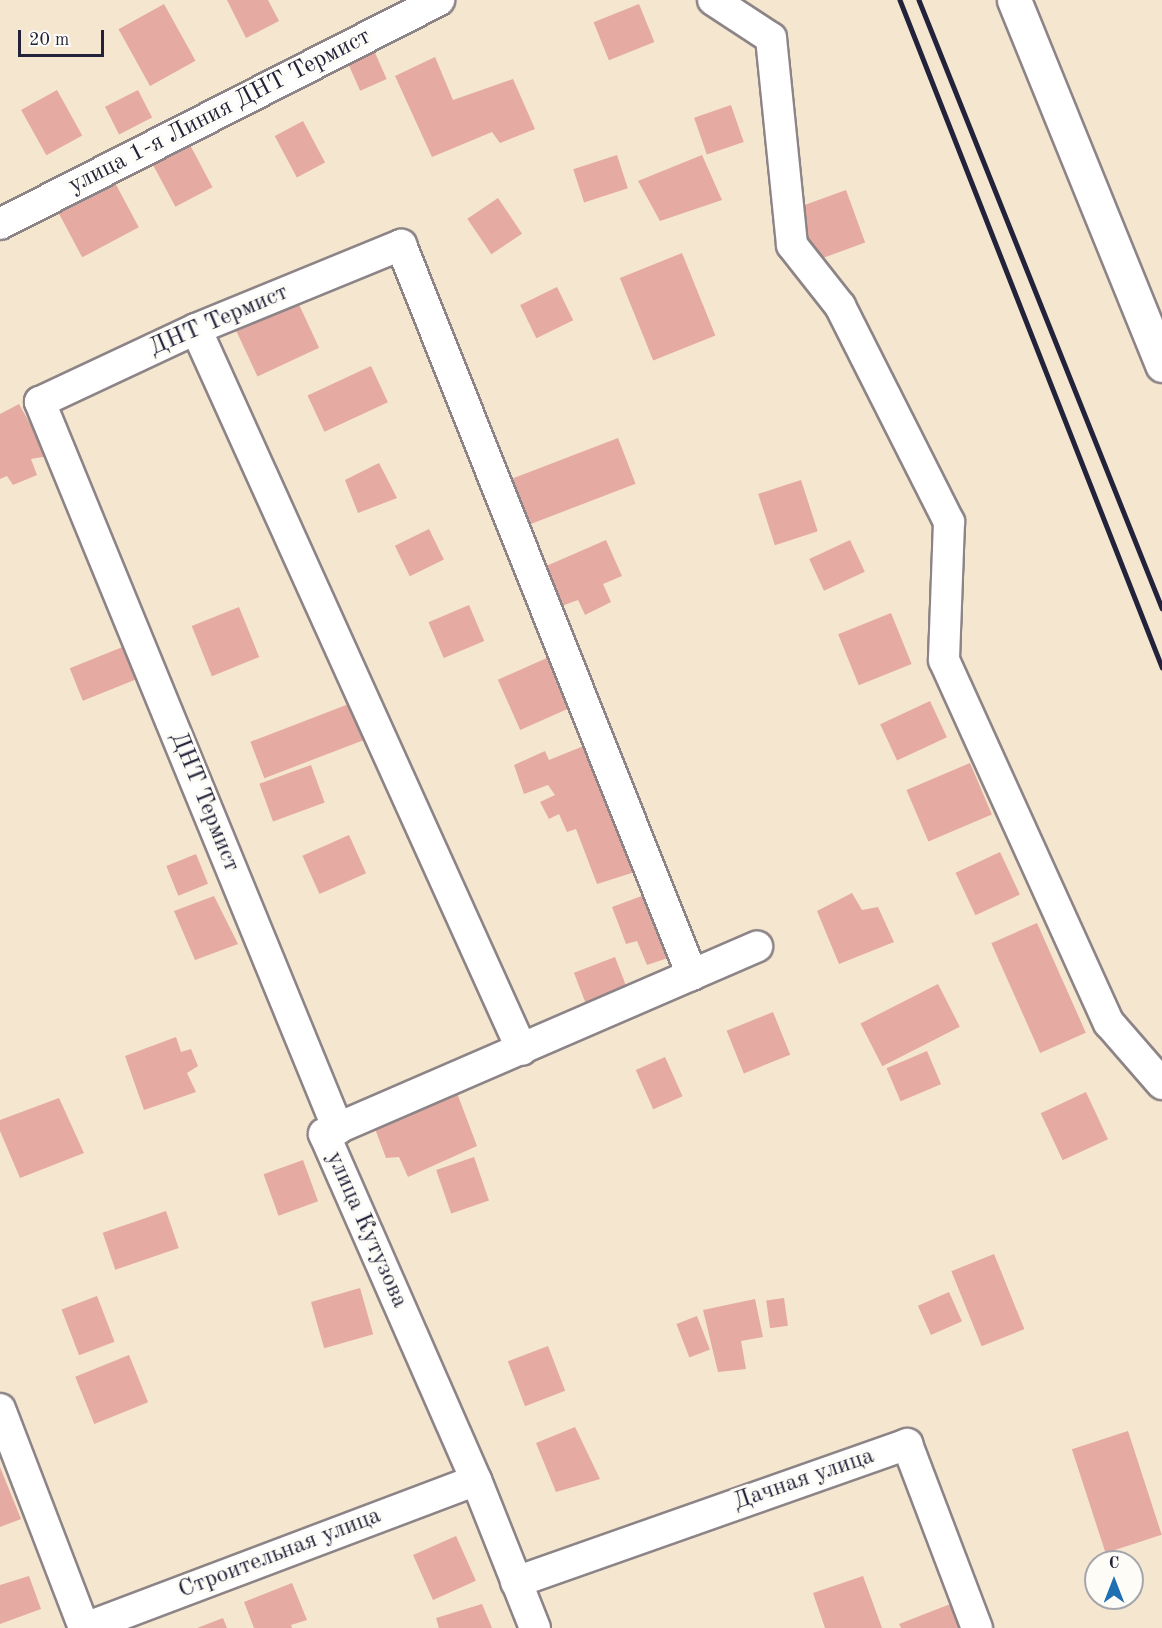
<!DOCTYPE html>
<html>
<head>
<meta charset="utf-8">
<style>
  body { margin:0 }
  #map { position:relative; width:1162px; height:1628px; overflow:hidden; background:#f5e6d0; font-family:"Old Standard TT",serif }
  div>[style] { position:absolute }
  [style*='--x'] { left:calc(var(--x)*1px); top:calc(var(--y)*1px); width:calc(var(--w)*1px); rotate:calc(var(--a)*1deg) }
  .building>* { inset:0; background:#e5aaa1; transform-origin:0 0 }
  .roads { filter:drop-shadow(2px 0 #8c8486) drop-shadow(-2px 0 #8c8486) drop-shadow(0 2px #8c8486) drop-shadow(0 -2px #8c8486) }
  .minor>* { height:30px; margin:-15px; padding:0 15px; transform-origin:15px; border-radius:15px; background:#fff }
  .tertiary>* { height:33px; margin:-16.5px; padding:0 16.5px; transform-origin:16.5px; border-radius:16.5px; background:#fff }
  .rail>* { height:4.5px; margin:-2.25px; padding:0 2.25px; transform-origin:2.25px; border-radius:2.25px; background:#22223b }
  span { translate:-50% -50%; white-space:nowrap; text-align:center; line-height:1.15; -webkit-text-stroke:6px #fdfcf7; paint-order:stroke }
  .street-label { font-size:24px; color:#22223b }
  .north { position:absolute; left:1084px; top:1550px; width:60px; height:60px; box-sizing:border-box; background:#fdfcf7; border:2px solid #a5a5ac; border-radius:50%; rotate:0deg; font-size:16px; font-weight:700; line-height:24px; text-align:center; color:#22223b }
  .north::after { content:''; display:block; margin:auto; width:21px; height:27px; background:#1f6fb2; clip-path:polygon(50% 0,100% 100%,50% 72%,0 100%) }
  .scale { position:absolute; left:18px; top:30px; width:86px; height:27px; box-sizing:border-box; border:3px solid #22223b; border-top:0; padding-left:8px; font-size:18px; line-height:21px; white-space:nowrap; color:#22223b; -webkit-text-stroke:4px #fdfcf7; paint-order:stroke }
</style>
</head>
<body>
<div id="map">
  <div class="building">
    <div style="clip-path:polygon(227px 0,268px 0,279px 21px,246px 38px)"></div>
    <div style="left:164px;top:4px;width:65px;height:52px;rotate:61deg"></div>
    <div style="left:639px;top:4px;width:41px;height:49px;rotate:68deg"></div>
    <div style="left:372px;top:46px;width:36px;height:29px;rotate:66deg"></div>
    <div style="clip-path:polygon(435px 57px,453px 100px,513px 79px,535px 129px,500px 143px,492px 132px,432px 157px,395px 76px)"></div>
    <div style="left:57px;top:90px;width:52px;height:41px;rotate:61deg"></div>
    <div style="left:138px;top:90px;width:31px;height:37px;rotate:63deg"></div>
    <div style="left:731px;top:105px;width:39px;height:39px;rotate:71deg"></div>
    <div style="left:303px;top:121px;width:47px;height:32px;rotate:62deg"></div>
    <div style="left:189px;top:143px;width:50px;height:42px;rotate:62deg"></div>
    <div style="left:617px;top:155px;width:35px;height:46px;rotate:72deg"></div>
    <div style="clip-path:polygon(702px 155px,722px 200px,660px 221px,638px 181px)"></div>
    <div style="left:112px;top:177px;width:57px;height:64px;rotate:62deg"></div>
    <div style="left:846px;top:190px;width:56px;height:55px;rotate:70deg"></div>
    <div style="left:498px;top:198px;width:43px;height:37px;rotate:56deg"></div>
    <div style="left:682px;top:253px;width:89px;height:67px;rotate:68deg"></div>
    <div style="left:557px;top:287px;width:37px;height:41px;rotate:64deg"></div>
    <div style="left:295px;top:296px;width:57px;height:68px;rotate:65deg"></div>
    <div style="left:371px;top:366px;width:40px;height:70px;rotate:65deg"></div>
    <div style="clip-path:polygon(19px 404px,48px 456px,31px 459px,37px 475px,13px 485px,7px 476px,0 479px,0 414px)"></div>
    <div style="left:618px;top:438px;width:49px;height:115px;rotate:69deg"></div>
    <div style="clip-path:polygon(379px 463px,397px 498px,358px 513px,345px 480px)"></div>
    <div style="left:801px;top:480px;width:54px;height:45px;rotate:72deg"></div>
    <div style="left:429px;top:529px;width:34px;height:38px;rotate:64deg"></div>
    <div style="clip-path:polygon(606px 540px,622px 576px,603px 584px,611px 602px,585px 615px,578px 600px,559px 607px,544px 567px)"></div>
    <div style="left:850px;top:540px;width:35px;height:45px;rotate:65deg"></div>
    <div style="left:469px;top:605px;width:39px;height:44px;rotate:67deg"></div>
    <div style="left:239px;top:607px;width:54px;height:51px;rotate:68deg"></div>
    <div style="left:891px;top:613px;width:55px;height:57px;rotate:68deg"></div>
    <div style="left:130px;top:644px;width:35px;height:65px;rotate:68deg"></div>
    <div style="left:549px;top:657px;width:55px;height:56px;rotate:66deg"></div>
    <div style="left:930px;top:701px;width:40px;height:55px;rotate:65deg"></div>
    <div style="left:354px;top:702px;width:39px;height:111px;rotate:69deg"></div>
    <div style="clip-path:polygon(586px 745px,638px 871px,597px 884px,576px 829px,567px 832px,559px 814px,549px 819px,540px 802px,555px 795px,548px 785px,524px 794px,514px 765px,545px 751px,549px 760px)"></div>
    <div style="left:970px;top:763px;width:56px;height:69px;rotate:67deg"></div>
    <div style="left:311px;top:765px;width:40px;height:55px;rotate:70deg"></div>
    <div style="left:349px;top:835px;width:42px;height:51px;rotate:66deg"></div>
    <div style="left:1000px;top:852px;width:47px;height:49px;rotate:65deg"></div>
    <div style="left:196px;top:854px;width:32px;height:32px;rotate:68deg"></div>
    <div style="clip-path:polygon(852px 893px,862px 910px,878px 907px,894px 942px,839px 964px,817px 911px)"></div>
    <div style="clip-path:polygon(647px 894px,671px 957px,647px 965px,637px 941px,626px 944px,612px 907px)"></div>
    <div style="clip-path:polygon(214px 896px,238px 944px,195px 960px,174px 911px)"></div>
    <div style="left:1037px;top:923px;width:120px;height:50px;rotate:66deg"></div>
    <div style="left:615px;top:957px;width:39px;height:44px;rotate:69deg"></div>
    <div style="left:938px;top:984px;width:48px;height:87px;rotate:63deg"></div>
    <div style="left:773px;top:1012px;width:46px;height:50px;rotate:68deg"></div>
    <div style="clip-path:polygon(176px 1037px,181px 1052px,191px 1049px,198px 1066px,187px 1073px,196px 1092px,144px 1110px,125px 1056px)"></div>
    <div style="left:927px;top:1051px;width:36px;height:44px;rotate:67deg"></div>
    <div style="left:665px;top:1057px;width:43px;height:32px;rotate:66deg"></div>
    <div style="left:1086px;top:1092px;width:52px;height:50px;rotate:65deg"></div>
    <div style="clip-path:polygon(457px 1093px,477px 1146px,408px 1177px,399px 1157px,386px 1158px,374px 1126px)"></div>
    <div style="clip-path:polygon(59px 1098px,84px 1153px,20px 1178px,0 1131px,0 1120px)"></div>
    <div style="left:474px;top:1157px;width:46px;height:40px;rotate:71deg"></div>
    <div style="left:303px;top:1160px;width:44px;height:42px;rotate:70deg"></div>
    <div style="left:166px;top:1211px;width:39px;height:67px;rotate:71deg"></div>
    <div style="left:994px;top:1254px;width:81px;height:46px;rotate:68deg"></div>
    <div style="left:360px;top:1288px;width:48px;height:51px;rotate:74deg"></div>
    <div style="left:949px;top:1292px;width:32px;height:34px;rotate:66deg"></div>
    <div style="left:97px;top:1296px;width:49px;height:38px;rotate:69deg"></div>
    <div style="left:784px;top:1298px;width:28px;height:18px;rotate:82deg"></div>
    <div style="clip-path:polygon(755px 1299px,763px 1337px,741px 1341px,746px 1369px,718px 1372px,703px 1310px)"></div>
    <div style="left:697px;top:1316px;width:36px;height:22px;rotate:69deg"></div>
    <div style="left:548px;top:1346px;width:48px;height:43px;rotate:69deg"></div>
    <div style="left:129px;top:1355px;width:51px;height:58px;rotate:68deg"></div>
    <div style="clip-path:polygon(575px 1427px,600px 1479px,556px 1492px,536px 1443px)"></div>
    <div style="left:1128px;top:1431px;width:109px;height:59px;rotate:72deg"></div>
    <div style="clip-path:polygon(0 1467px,21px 1519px,0 1527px)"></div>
    <div style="left:456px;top:1536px;width:49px;height:47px;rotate:66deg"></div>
    <div style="clip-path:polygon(29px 1576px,41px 1609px,0 1624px,0 1585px)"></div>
    <div style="clip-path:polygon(863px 1576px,882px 1628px,825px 1628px,813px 1593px)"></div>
    <div style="clip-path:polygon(292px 1583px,307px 1620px,291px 1625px,292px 1628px,254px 1628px,244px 1602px)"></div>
    <div style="clip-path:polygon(953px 1603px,963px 1628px,901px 1628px,899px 1624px)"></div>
    <div style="clip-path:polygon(482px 1604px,492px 1628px,439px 1628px,436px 1618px)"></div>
    <div style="clip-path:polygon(223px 1618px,227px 1628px,197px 1628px)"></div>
  </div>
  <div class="roads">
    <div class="minor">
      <div style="--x:713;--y:0;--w:69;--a:33.2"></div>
      <div style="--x:771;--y:38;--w:208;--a:84.2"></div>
      <div style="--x:792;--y:245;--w:78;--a:51.8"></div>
      <div style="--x:840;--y:306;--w:242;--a:63.2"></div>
      <div style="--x:949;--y:522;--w:138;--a:92.1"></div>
      <div style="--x:944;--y:660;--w:399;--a:65.6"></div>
      <div style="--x:1109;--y:1023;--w:81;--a:49"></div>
      <div style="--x:0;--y:224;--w:493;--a:-27"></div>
      <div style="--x:196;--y:329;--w:791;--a:65.67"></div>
      <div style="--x:338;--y:1129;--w:786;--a:-112.29"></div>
      <div style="--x:40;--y:402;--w:172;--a:-25.1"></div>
      <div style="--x:196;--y:329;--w:222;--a:-22.3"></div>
      <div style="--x:401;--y:245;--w:786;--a:68.27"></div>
      <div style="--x:0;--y:1409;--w:235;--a:69"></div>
      <div style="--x:516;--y:1582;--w:415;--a:-19.4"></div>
      <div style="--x:907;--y:1444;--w:197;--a:69.2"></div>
      <div style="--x:85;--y:1628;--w:418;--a:-20.7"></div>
      <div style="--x:535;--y:1628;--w:159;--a:-111.7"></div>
      <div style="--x:476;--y:1480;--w:378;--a:-113.7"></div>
      <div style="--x:324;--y:1134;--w:472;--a:-23.4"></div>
    </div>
    <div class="tertiary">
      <div style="--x:1014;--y:0;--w:394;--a:67.9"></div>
    </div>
  </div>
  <div class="rail">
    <div style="--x:900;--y:0;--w:717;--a:68.55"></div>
    <div style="--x:919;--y:0;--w:655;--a:68.21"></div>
  </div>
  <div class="street-label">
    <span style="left:220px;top:112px;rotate:-27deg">улица 1-я Линия ДНТ Термист</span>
    <span style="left:219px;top:321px;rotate:-23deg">ДНТ Термист</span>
    <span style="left:204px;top:802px;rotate:68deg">ДНТ Термист</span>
    <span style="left:366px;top:1230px;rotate:66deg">улица Кутузова</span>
    <span style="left:804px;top:1480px;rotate:-19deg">Дачная улица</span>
    <span style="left:280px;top:1554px;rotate:-21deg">Строительная улица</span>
  </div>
  <div class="north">С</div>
  <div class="scale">20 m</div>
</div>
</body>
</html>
